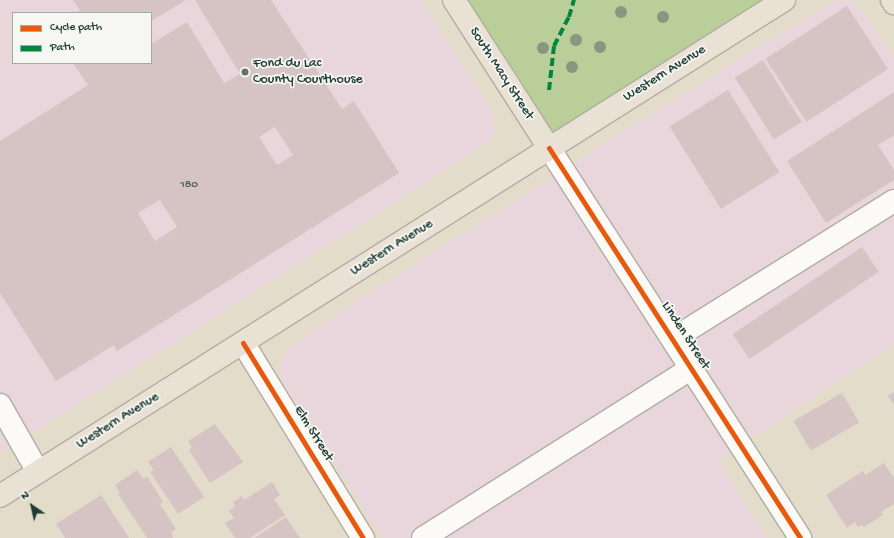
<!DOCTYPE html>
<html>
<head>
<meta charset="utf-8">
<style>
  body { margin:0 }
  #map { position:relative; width:894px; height:538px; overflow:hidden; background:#e4dcca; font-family:"Gochi Hand",sans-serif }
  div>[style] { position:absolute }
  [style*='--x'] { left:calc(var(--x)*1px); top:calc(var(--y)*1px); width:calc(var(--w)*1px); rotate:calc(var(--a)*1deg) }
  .built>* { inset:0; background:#e8d6dc }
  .green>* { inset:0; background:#b9ce99 }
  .building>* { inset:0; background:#d6c3c3; transform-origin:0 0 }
  .roads { filter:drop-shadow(1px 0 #b0aea2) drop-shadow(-1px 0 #b0aea2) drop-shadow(0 1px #b0aea2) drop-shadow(0 -1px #b0aea2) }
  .minor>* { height:22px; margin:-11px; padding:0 11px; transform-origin:11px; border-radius:11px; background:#fbfaf7 }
  .major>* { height:22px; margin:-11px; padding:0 11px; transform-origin:11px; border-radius:11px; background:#eae1d5 }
  .quiet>* { height:4px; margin-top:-2px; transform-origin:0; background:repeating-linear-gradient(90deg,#00873e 0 8px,transparent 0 12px) }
  .cycleway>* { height:5px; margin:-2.5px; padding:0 2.5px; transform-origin:2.5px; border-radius:2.5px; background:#e8590c }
  .trees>* { width:12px; height:12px; margin:-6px; border-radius:50%; background:#889780 }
  .dots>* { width:11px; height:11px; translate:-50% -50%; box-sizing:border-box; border:2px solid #f6f6f2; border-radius:50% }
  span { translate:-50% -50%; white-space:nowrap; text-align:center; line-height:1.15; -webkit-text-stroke:3.5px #f6f6f2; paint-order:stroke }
  .number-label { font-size:12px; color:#4d5e58 }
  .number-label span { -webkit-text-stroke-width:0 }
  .poi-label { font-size:14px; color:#1f3d34 }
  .left { translate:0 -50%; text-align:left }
  .street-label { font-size:14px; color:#1f3d34 }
  .legend { position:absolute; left:12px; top:12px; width:140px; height:52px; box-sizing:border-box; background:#f6f6f2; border:1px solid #a0aca6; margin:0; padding:5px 7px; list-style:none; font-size:12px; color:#1f3d34 }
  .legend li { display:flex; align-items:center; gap:8px; height:20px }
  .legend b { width:20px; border:1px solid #a0aca6 }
  .north { position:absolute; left:12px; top:486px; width:40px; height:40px; -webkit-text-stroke:3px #f6f6f2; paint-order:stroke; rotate:326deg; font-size:11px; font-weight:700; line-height:16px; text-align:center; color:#1f3d34 }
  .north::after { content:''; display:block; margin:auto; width:14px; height:18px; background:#1f3d34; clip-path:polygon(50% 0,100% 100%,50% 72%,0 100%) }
</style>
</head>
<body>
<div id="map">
  <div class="built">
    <div style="clip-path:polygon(evenodd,0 0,421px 0,487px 102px,494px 118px,494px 133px,489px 142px,408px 194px,0 454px,0 0,13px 13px,151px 13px,151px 63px,13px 63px,13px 13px)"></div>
    <div style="clip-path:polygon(837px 0,855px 2px,894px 57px,894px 343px,718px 460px,767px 538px,383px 538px,283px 382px,279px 368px,283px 357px,293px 345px,348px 306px,733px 63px)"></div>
  </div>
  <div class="green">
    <div style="clip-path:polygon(454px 0,784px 0,549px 148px)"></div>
  </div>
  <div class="building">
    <div style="clip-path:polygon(73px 0,186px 0,151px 21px,151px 13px,76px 13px,80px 10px)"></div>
    <div style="clip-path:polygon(evenodd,195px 0,271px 0,342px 109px,354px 101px,399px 173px,117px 351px,114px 345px,56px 381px,0 293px,0 141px,88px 85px,73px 63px,151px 63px,151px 44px,187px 22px,224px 83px,240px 74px,195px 0,275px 127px,293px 155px,277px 165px,259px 137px,275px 127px,195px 0,160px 200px,177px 227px,155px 241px,138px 213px,160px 200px)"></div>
    <div style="left:847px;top:6px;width:75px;height:97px;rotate:57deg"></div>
    <div style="left:763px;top:60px;width:73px;height:33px;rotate:58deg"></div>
    <div style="left:728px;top:90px;width:97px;height:69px;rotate:58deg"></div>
    <div style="clip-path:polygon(894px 92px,894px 135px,878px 145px,894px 170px,894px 180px,826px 223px,787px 161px)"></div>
    <div style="left:862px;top:247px;width:30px;height:156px;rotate:56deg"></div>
    <div style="clip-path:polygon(894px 392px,894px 405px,888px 396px)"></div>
    <div style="left:842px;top:393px;width:34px;height:56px;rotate:60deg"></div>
    <div style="clip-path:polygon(215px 424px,243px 462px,210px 483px,189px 450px,192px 448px,188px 441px)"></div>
    <div style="clip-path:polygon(171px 447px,204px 497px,178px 514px,150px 472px,154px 470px,148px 462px)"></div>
    <div style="clip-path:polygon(884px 463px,894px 478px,894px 504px,881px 512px,883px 515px,864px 527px,862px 525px,858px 527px,855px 522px,847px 528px,826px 495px,863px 471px,865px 475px)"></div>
    <div style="clip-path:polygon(137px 470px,143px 479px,147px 476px,163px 502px,160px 504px,176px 529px,171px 532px,173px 538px,147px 538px,118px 494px,120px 493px,115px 485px)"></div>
    <div style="clip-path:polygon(272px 482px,280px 495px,274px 499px,285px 515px,250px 538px,235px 538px,225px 523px,234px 518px,229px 511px,235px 506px,233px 502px,242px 496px,244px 500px)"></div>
    <div style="clip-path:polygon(101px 495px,129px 538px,65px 538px,56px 524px)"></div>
    <div style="clip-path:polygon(286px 517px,300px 538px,254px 538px)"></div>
  </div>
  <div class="roads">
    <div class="minor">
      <div style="--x:549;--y:148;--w:464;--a:57.2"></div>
      <div style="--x:673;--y:339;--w:261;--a:-32"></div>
      <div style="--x:243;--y:343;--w:229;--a:58.4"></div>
      <div style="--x:0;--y:405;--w:77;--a:60.4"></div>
      <div style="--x:423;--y:538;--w:318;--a:-32.3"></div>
    </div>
    <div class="major">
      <div style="--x:454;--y:0;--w:176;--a:57.3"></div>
      <div style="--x:892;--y:0;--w:4;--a:56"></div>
      <div style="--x:0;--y:496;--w:928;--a:-32.32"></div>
    </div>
  </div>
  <div class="quiet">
    <div style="--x:549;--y:90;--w:44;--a:-83.5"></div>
    <div style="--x:554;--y:46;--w:33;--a:-63"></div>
    <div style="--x:569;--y:17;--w:18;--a:-74"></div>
  </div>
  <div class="cycleway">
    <div style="--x:549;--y:148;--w:464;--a:57.2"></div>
    <div style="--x:243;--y:343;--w:229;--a:58.4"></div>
  </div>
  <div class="trees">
    <div style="left:621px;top:12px"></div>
    <div style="left:663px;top:17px"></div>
    <div style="left:576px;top:40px"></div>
    <div style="left:600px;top:47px"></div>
    <div style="left:543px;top:48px"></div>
    <div style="left:572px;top:67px"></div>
  </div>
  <div class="dots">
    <div style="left:245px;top:72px;background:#647568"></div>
  </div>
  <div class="number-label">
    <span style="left:189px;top:186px">180</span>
  </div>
  <div class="poi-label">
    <span class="left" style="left:253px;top:72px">Fond du Lac<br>County Courthouse</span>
  </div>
  <div class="street-label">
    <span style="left:501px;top:74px;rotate:57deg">South Macy Street</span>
    <span style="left:665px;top:74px;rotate:-32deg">Western Avenue</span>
    <span style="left:392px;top:248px;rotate:-32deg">Western Avenue</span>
    <span style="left:685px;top:336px;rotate:57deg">Linden Street</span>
    <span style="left:118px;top:421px;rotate:-32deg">Western Avenue</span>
    <span style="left:313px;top:434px;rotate:58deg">Elm Street</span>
  </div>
  <ul class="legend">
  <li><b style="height:5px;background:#e8590c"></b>Cycle path</li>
  <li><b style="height:5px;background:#00873e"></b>Path</li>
  </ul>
  <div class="north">N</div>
</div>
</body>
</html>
